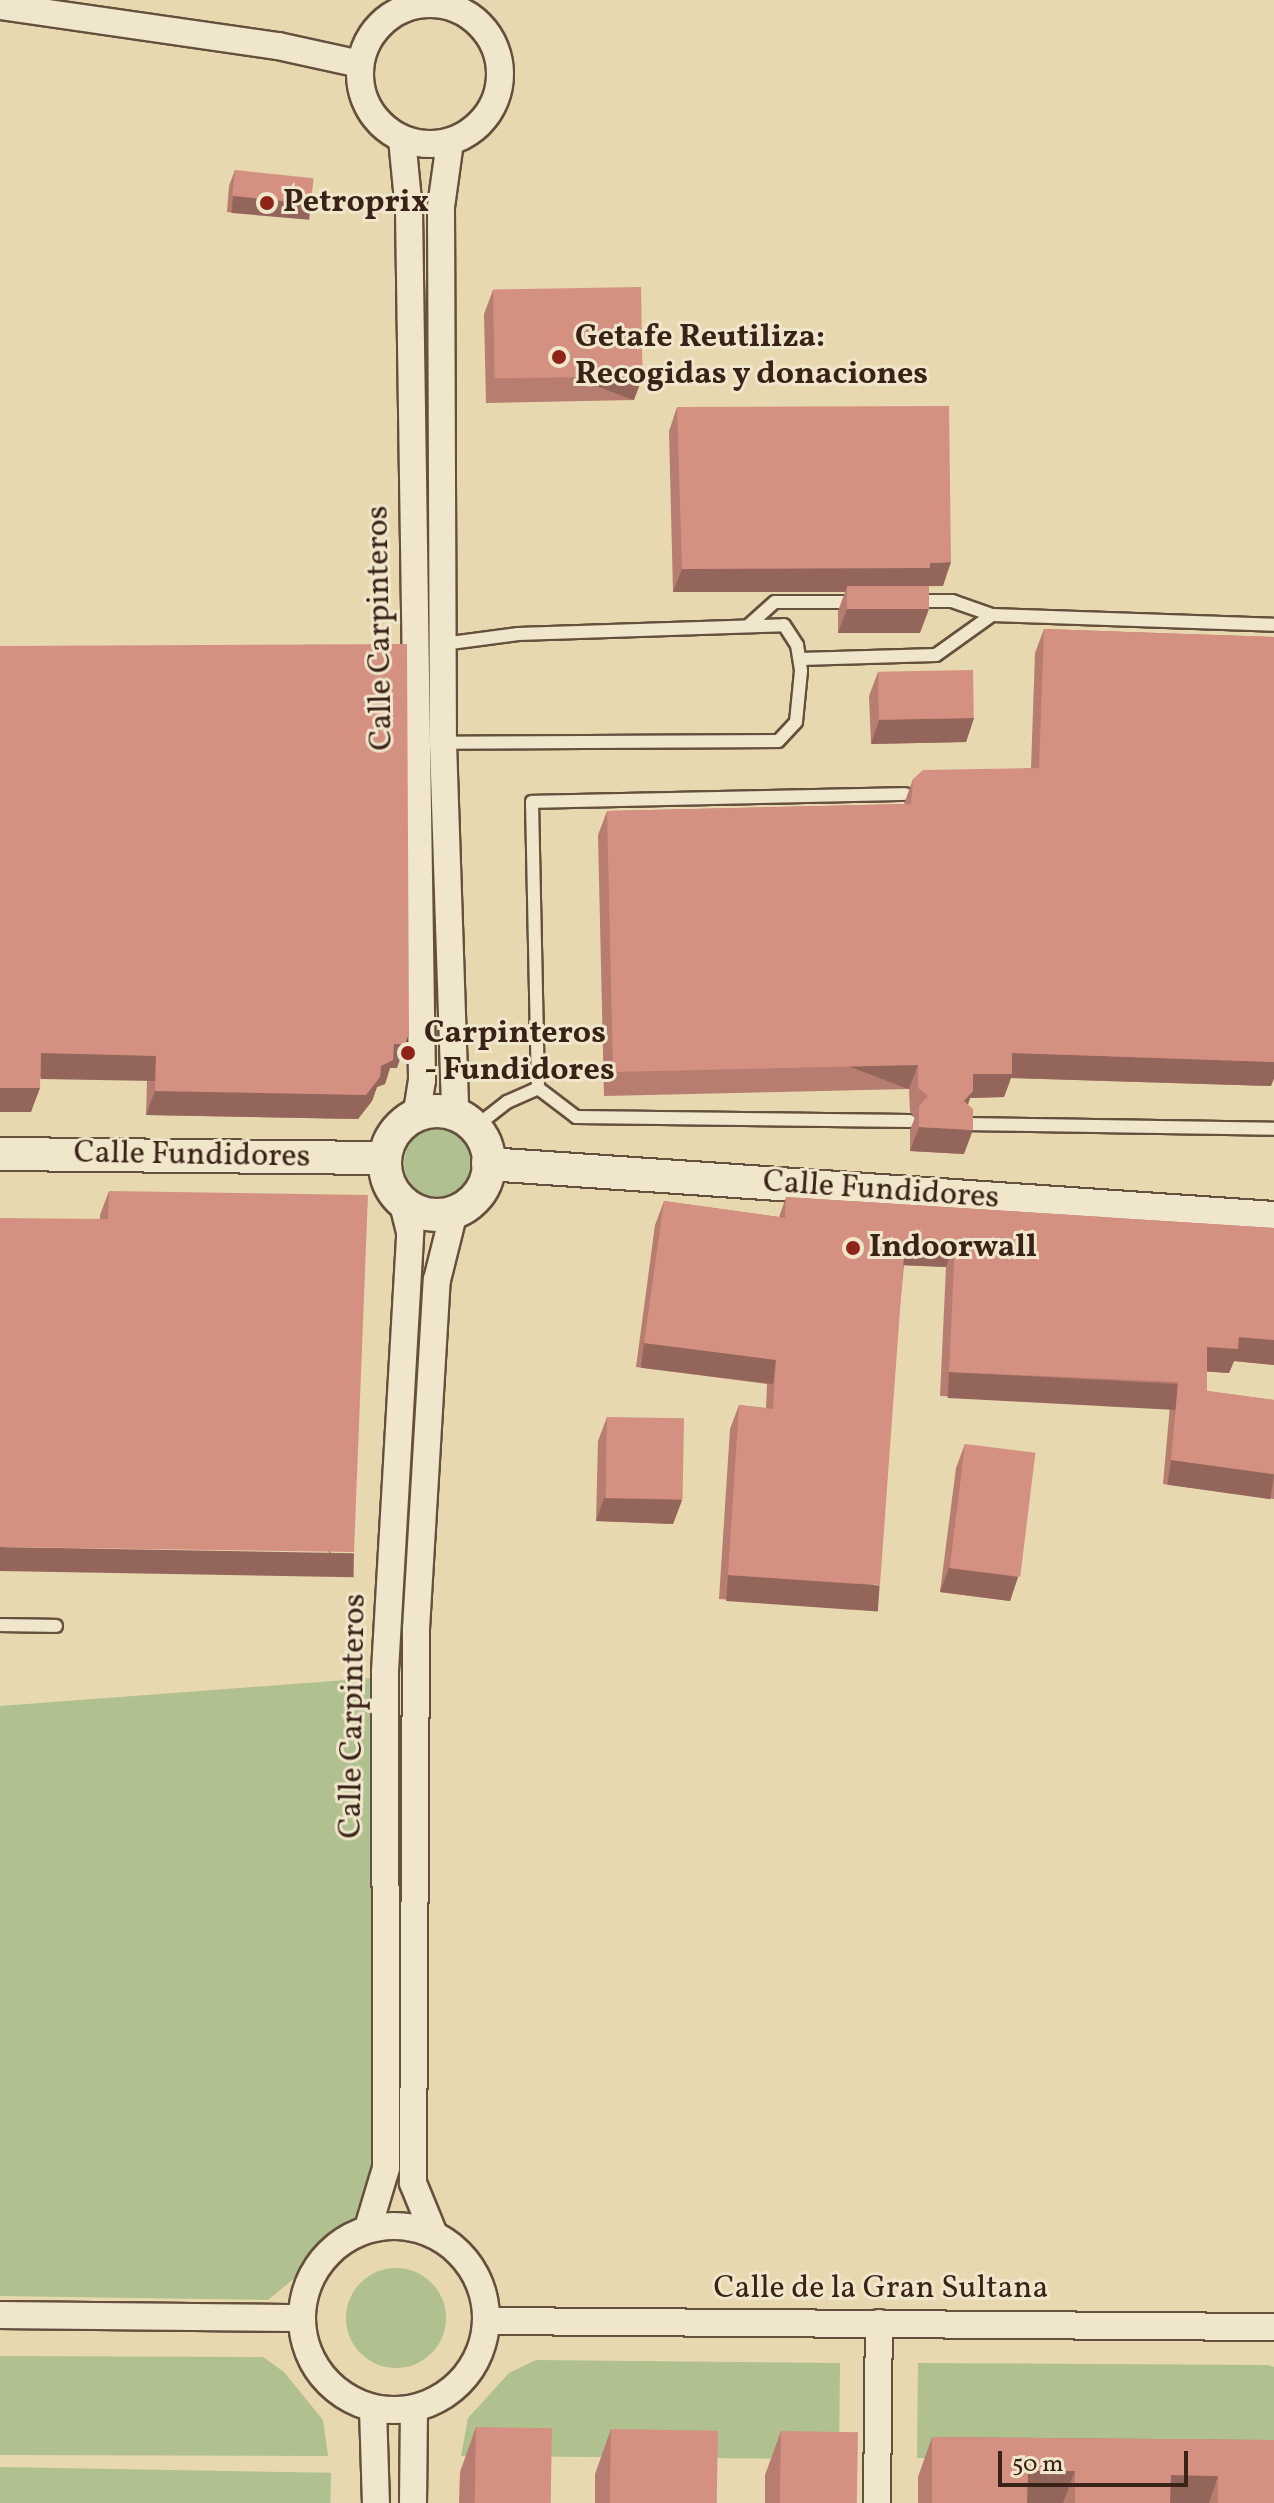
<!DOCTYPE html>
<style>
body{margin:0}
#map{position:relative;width:1274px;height:2503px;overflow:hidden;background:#e8d8af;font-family:Vollkorn,serif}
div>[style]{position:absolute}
.green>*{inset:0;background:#b0c08f;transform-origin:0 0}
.round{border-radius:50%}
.roads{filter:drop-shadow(2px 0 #65503d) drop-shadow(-2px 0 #65503d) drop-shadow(0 2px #65503d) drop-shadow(0 -2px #65503d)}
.service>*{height:12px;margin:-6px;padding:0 6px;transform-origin:6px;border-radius:6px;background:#f0e6cb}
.minor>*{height:26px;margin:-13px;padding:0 13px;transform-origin:13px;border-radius:13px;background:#f0e6cb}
.minor>.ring{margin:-13px;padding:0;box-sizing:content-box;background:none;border:26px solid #f0e6cb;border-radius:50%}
.tertiary>*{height:32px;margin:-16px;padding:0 16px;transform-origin:16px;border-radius:16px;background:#f0e6cb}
.tertiary>.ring{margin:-16px;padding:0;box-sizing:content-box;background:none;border:32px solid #f0e6cb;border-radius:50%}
.wall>*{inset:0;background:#b67d70}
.shaded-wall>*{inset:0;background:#94665b;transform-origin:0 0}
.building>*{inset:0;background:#d49182;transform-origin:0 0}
.dots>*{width:22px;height:22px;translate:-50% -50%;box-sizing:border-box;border:4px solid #f0e6cb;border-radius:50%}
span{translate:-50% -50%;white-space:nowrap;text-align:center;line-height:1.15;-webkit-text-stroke:6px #f0e6cb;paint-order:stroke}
.poi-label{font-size:32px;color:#392217;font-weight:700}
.left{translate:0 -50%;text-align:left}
.street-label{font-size:32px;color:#392217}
.scale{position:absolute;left:998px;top:2451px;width:190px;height:36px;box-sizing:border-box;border:4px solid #392217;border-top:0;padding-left:10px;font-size:24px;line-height:28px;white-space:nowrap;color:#392217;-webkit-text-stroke:6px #f0e6cb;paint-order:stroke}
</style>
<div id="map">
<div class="green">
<div class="round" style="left:404px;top:1129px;width:68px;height:68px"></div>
<div style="clip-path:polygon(372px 1678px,374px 2213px,268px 2300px,0 2296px,0 1706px)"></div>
<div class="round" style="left:346px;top:2268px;width:100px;height:100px"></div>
<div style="clip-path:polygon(0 2356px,263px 2357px,284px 2372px,323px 2420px,328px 2456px,0 2455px)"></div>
<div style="clip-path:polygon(536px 2360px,840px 2363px,839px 2459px,461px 2456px,468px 2418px,509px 2373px)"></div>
<div style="clip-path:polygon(918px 2363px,1268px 2365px,1274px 2367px,1274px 2463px,917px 2458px)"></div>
<div style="left:0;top:2467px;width:331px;height:36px;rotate:1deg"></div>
</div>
<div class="roads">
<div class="service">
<div style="left:914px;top:601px;width:38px"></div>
<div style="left:952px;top:601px;width:42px;rotate:19.3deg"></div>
<div style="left:748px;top:626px;width:36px;rotate:-42deg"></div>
<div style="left:775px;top:602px;width:80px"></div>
<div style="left:443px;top:644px;width:76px;rotate:-7.6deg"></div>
<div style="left:518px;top:634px;width:266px;rotate:-1.9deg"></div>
<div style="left:784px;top:625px;width:24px;rotate:57deg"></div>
<div style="left:797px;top:645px;width:26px;rotate:81deg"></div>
<div style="left:801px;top:671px;width:51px;rotate:95.6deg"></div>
<div style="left:796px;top:722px;width:26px;rotate:133deg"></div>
<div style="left:778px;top:741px;width:335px;rotate:179.7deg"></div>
<div style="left:800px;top:659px;width:136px;rotate:-1.7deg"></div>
<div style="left:936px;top:655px;width:69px;rotate:-35.5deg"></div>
<div style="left:992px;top:615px;width:282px;rotate:2deg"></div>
<div style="left:905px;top:794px;width:373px;rotate:178.8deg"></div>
<div style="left:532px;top:802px;width:286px;rotate:88.8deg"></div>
<div style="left:538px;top:1088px;width:48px;rotate:37.3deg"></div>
<div style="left:576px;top:1117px;width:334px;rotate:0.7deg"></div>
<div style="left:964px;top:1124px;width:310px;rotate:0.9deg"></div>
<div style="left:475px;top:1127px;width:41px;rotate:-38deg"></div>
<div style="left:507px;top:1102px;width:34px;rotate:-24deg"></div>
<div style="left:0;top:1625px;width:56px;rotate:1deg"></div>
</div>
<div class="minor">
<div class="ring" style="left:360px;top:4px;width:114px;height:114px"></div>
<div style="left:0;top:6px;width:281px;rotate:8.2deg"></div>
<div style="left:278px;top:46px;width:84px;rotate:12.4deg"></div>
<div style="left:402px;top:139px;width:72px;rotate:84.4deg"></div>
<div style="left:409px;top:211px;width:869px;rotate:89.14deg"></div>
<div style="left:422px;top:1080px;width:36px;rotate:99deg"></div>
<div style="left:450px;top:142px;width:66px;rotate:97.9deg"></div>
<div style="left:441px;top:207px;width:536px;rotate:89.79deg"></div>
<div style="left:443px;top:743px;width:371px;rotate:88.1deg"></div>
<div class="ring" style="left:302px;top:2226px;width:158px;height:158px"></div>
<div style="left:368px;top:2228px;width:63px;rotate:-73.3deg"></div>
<div style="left:386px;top:2168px;width:497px;rotate:-90.1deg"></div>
<div style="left:385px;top:1671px;width:440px;rotate:-86.7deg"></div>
<div style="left:410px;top:1232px;width:30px;rotate:-104deg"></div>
<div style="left:433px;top:2232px;width:53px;rotate:-112.2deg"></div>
<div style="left:413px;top:2183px;width:554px;rotate:-89.69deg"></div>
<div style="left:416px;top:1629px;width:350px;rotate:-86.6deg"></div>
<div style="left:437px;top:1280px;width:70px;rotate:-76deg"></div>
<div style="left:0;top:2315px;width:302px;rotate:0.6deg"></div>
<div style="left:488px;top:2321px;width:786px;rotate:0.44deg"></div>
<div style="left:373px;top:2409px;width:94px;rotate:88.2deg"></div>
<div style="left:413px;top:2503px;width:94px;rotate:-89.4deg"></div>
<div style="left:877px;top:2503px;width:180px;rotate:-89.4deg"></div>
</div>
<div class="tertiary">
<div class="ring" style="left:385px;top:1111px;width:72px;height:72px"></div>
<div style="left:0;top:1154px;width:385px;rotate:0.6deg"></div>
<div style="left:488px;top:1164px;width:788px;rotate:3.93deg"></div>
</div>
</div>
<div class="wall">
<div style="clip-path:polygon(235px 170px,311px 203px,305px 219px,227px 212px,229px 186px)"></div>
<div style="clip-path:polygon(493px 290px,643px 376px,634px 400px,486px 403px,484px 314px)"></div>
<div style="clip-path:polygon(677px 407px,943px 586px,929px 586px,920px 633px,838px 633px,838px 611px,845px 592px,673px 592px,669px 431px)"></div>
<div style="clip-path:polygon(1044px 629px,1274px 637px,1274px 1078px,1271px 1086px,1011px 1078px,1004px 1097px,970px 1098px,968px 1105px,964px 1154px,910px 1151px,910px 1130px,915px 1117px,910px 1112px,909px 1089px,604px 1096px,598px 835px,607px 811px,904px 804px,913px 779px,1031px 768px,1035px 653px)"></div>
<div style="clip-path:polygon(0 646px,397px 1068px,390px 1068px,385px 1084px,377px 1087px,372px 1101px,358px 1119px,146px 1115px,147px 1080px,40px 1077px,31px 1112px,0 1112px)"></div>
<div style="clip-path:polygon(878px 672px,974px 718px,966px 742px,871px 744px,869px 696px)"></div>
<div style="clip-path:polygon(109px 1191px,345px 1576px,100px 1219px,100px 1215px)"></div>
<div style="clip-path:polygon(786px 1197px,1274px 1228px,1274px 1365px,1234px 1361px,1229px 1373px,1207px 1371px,1207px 1391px,1274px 1400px,1274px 1499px,1163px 1484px,1170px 1405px,940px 1396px,946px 1267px,904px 1265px,871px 1609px,719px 1599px,730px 1429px,739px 1405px,766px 1408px,767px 1384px,636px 1367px,655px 1225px,664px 1201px,779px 1217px)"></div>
<div style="clip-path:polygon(607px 1417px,682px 1500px,673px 1524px,596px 1521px,598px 1441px)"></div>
<div style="clip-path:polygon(965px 1444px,1018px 1577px,1010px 1601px,940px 1592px,956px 1468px)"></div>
<div style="clip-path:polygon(476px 2427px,551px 2503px,459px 2503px,460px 2472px)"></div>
<div style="clip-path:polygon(611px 2429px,717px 2503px,595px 2503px,595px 2474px)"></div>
<div style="clip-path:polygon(781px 2431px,857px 2503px,765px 2503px,765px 2475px)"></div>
<div style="clip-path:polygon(932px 2437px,1274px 2440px,1274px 2503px,918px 2503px,918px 2477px)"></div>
</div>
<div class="shaded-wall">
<div style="left:233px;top:196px;width:78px;height:17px;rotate:5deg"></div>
<div style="left:643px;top:376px;width:26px;height:149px;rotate:111deg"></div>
<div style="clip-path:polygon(951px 562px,943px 586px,847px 587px,845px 592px,673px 592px,682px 569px)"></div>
<div style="clip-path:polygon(847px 609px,929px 609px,920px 633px,838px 633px)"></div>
<div style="clip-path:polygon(974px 718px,966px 742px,871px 744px,879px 720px)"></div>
<div style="clip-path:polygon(409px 1034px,397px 1068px,390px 1068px,385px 1084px,377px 1087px,372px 1101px,358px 1119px,146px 1115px,155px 1091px,381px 1066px,394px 1044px)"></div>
<div style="left:41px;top:1053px;width:115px;height:26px;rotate:1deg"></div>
<div style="clip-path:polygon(1012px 1053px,1274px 1062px,1274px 1078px,1271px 1086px,1011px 1078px,1004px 1097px,970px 1098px,964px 1115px,955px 1125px,973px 1074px)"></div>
<div style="left:918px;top:1065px;width:26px;height:305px;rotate:111deg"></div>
<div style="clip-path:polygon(0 1088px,40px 1088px,31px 1112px,0 1112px)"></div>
<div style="clip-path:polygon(919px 1127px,973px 1130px,964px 1154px,910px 1151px)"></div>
<div style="clip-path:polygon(905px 1241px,955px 1243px,946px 1267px,897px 1265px)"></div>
<div style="clip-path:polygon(1239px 1337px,1274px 1340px,1274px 1365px,1234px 1361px,1229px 1373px,1198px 1371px,1207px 1347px)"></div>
<div style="left:644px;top:1343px;width:133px;height:25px;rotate:7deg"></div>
<div style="left:949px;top:1372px;width:229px;height:26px;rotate:3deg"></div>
<div style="left:1171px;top:1460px;width:104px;height:25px;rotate:8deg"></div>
<div style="clip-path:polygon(604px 1498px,682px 1500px,673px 1524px,596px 1521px)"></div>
<div style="left:0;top:1547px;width:354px;height:24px;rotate:1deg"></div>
<div style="clip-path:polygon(949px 1568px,1018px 1577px,1010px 1601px,940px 1592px)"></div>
<div style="left:728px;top:1575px;width:152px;height:26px;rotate:4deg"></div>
<div style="clip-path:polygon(1028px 2471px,1075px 2471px,1063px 2503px,1016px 2503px)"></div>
<div style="clip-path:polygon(1171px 2475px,1218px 2476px,1209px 2503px,1161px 2503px)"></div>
</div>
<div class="building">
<div style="left:235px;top:170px;width:79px;height:26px;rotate:6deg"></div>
<div style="left:641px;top:287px;width:89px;height:148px;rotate:89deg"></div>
<div style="clip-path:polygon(949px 406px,951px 562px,930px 563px,930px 568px,682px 569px,677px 407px)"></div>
<div style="left:929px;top:586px;width:23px;height:82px;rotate:90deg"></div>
<div style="clip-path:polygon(1044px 629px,1274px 637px,1274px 1062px,1012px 1053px,1012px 1074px,973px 1074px,973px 1091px,964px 1101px,973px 1109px,973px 1130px,919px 1127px,919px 1106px,928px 1096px,918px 1088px,918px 1065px,613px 1072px,607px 811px,911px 804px,913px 779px,923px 770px,1039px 768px)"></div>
<div style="clip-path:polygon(407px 644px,409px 1034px,405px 1044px,394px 1044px,393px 1060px,381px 1066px,380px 1077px,366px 1095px,155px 1091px,156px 1056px,41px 1053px,40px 1088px,0 1088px,0 646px)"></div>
<div style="left:973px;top:670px;width:48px;height:95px;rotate:89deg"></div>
<div style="clip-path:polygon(109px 1191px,368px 1195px,354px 1552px,0 1547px,0 1218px,108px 1219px)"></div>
<div style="clip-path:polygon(786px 1197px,1274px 1228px,1274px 1340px,1239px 1337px,1238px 1349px,1207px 1347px,1207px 1391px,1274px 1400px,1274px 1474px,1171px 1460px,1178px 1382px,949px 1372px,955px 1243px,905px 1241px,880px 1585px,728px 1575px,739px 1405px,773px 1409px,776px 1360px,644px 1343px,664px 1201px,785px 1218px)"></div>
<div style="left:607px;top:1417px;width:77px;height:81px;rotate:1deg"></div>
<div style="left:965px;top:1444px;width:71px;height:125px;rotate:7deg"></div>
<div style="left:476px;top:2427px;width:76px;height:76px;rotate:1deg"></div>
<div style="left:611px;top:2429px;width:107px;height:74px;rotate:1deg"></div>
<div style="left:781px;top:2431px;width:77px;height:72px;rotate:1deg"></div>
<div style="clip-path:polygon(932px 2437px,1274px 2440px,1274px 2503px,1218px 2503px,1218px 2476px,1171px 2475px,1170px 2503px,1075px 2503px,1075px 2471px,1028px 2471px,1027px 2503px,932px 2503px)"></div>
</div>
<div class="dots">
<div style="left:267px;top:203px;background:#8f2418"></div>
<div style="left:559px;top:357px;background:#8f2418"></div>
<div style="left:408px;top:1053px;background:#8f2418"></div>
<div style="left:853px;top:1248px;background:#8f2418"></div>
</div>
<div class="poi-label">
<span class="left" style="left:283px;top:203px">Petroprix</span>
<span class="left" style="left:575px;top:357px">Getafe Reutiliza:<br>Recogidas y donaciones</span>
<span class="left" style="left:424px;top:1053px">Carpinteros<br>- Fundidores</span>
<span class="left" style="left:869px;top:1248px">Indoorwall</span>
</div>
<div class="street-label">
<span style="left:381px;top:628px;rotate:-91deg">Calle Carpinteros</span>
<span style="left:192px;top:1156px;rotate:1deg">Calle Fundidores</span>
<span style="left:881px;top:1191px;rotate:4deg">Calle Fundidores</span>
<span style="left:354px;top:1716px;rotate:-89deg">Calle Carpinteros</span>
<span style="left:881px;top:2289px">Calle de la Gran Sultana</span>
</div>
<div class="scale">50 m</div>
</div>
